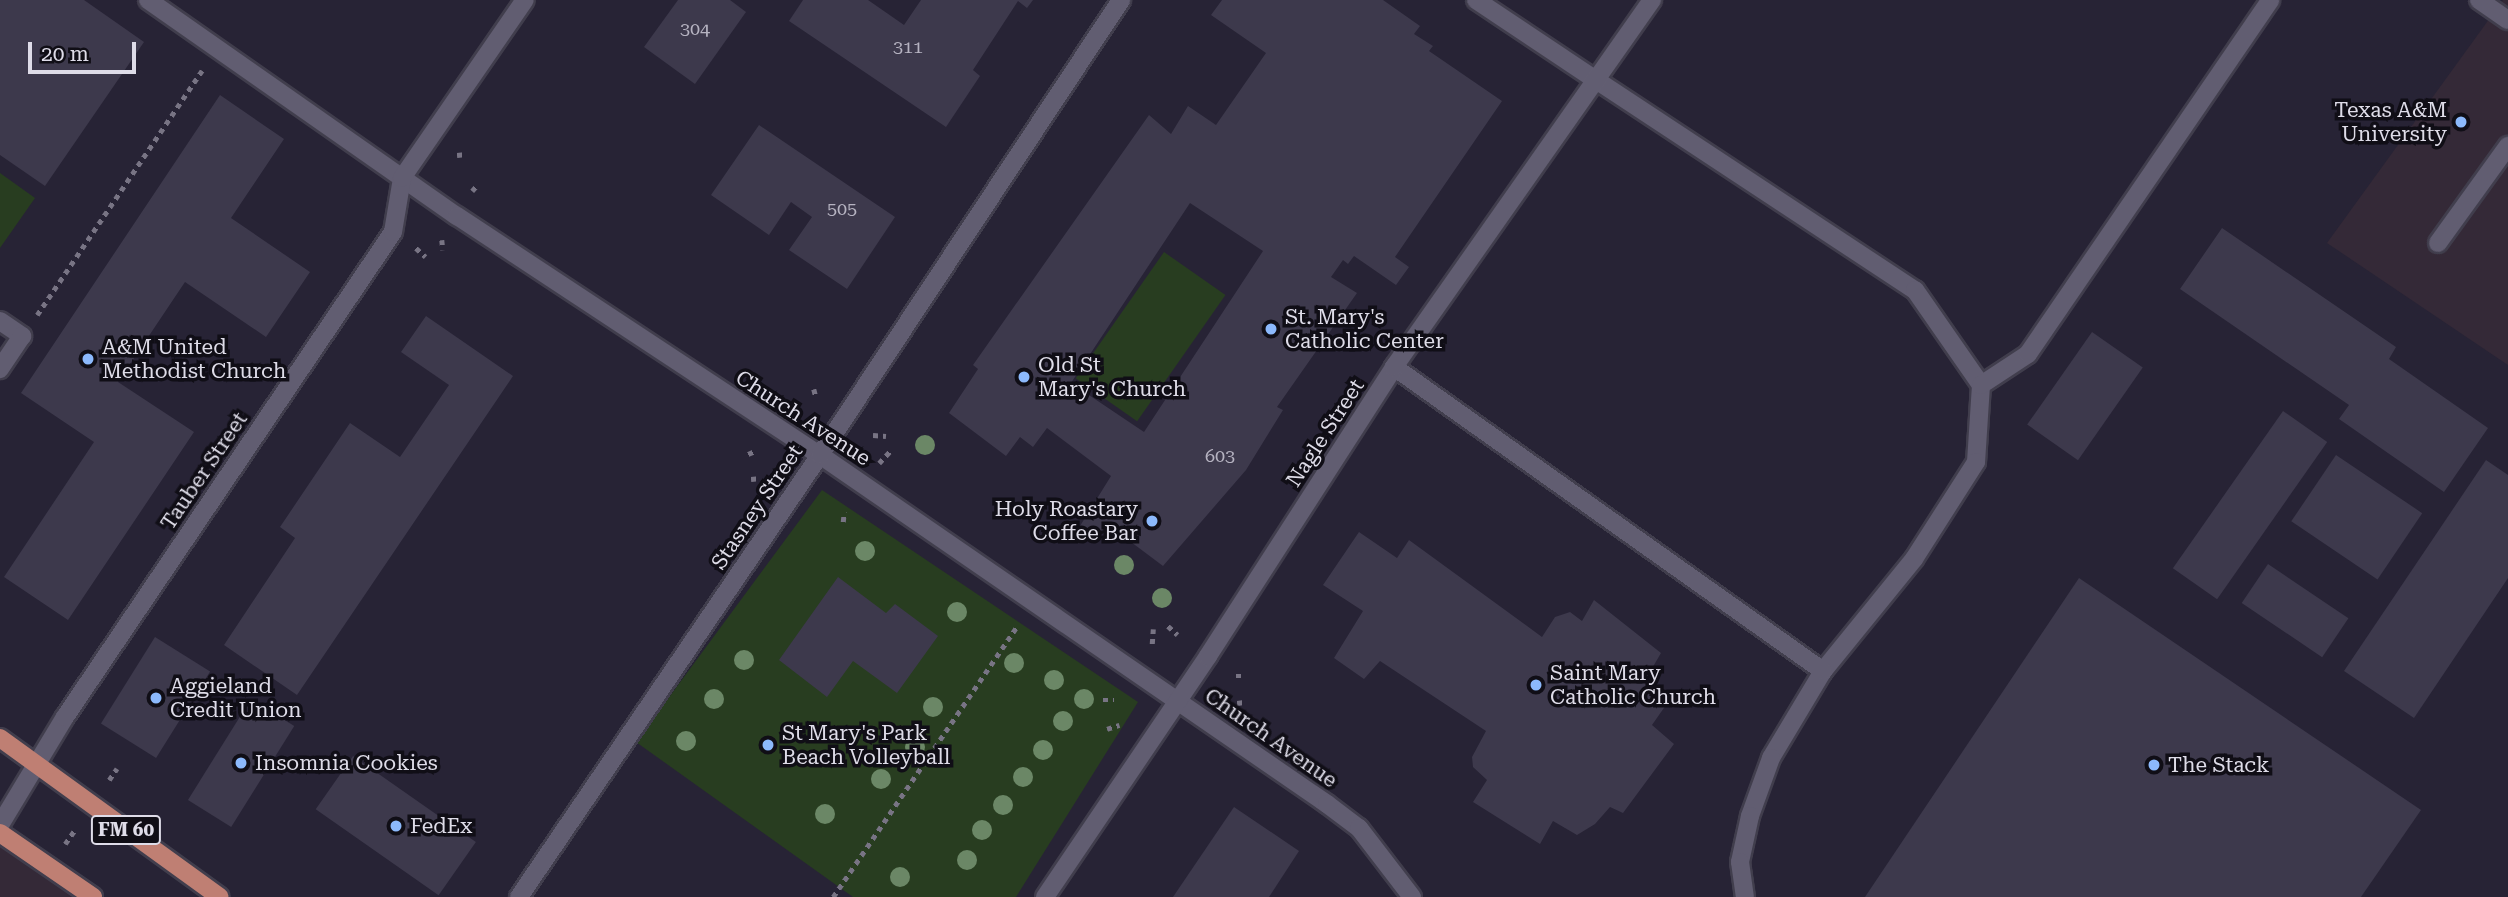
<!DOCTYPE html>
<style>
body{margin:0}
#map{position:relative;width:2508px;height:897px;overflow:hidden;background:#272335;font-family:"Roboto Serif",serif}
div>[style]{position:absolute}
.education>*{inset:0;background:#342937}
.green>*{inset:0;background:#283d20;transform-origin:0 0}
.building>*{inset:0;background:#3d394c;transform-origin:0 0}
.path>*{height:4.5px;margin-top:-2.25px;transform-origin:0;background:repeating-linear-gradient(90deg,#787484 0 5px,transparent 0 10px)}
.roads{filter:drop-shadow(2px 0 #413e4d) drop-shadow(-2px 0 #413e4d) drop-shadow(0 2px #413e4d) drop-shadow(0 -2px #413e4d)}
.service>*{height:18px;margin:-9px;padding:0 9px;transform-origin:9px;border-radius:9px;background:#615d71}
.minor>*{height:18px;margin:-9px;padding:0 9px;transform-origin:9px;border-radius:9px;background:#615d71}
.primary>*{height:18px;margin:-9px;padding:0 9px;transform-origin:9px;border-radius:9px;background:#bf7f73}
.trees>*{width:20px;height:20px;margin:-10px;border-radius:50%;background:#6b8766}
.dots>*{width:19px;height:19px;translate:-50% -50%;box-sizing:border-box;border:4px solid #100e16;border-radius:50%}
span{translate:-50% -50%;white-space:nowrap;text-align:center;line-height:1.15;-webkit-text-stroke:7px #100e16;paint-order:stroke}
.number-label{font-size:18px;color:#b6b3c1}
.number-label span{-webkit-text-stroke-width:0}
.shield-label span{padding:2px 5px;background:#100e16;border:2px solid;border-radius:5px;-webkit-text-stroke-width:0}
.shield-label{font-size:19px;color:#dedce8;font-weight:700}
.poi-label{font-size:21px;color:#dedce8}
.right{translate:-100% -50%;text-align:right}
.left{translate:0 -50%;text-align:left}
.street-label{font-size:21px;color:#dedce8}
.scale{position:absolute;left:28px;top:42px;width:108px;height:32px;box-sizing:border-box;border:4px solid #dedce8;border-top:0;padding-left:9px;font-size:21px;line-height:24px;white-space:nowrap;color:#dedce8;-webkit-text-stroke:5px #100e16;paint-order:stroke}
</style>
<div id="map">
<div class="education">
<div style="clip-path:polygon(2503px 0,2508px 0,2508px 365px,2327px 243px)"></div>
<div style="clip-path:polygon(0 847px,76px 897px,0 897px)"></div>
</div>
<div class="green">
<div style="clip-path:polygon(0 173px,35px 198px,0 248px)"></div>
<div style="left:1164px;top:252px;width:75px;height:154px;rotate:35deg"></div>
<div style="clip-path:polygon(822px 490px,1138px 702px,1016px 897px,853px 897px,636px 742px)"></div>
</div>
<div class="building">
<div style="clip-path:polygon(0 0,84px 0,144px 42px,45px 186px,0 155px)"></div>
<div style="clip-path:polygon(678px 0,730px 0,746px 12px,695px 84px,644px 47px)"></div>
<div style="clip-path:polygon(803px 0,868px 0,904px 25px,921px 0,1033px 0,1027px 8px,1018px 1px,973px 70px,980px 76px,946px 127px,789px 21px)"></div>
<div style="clip-path:polygon(evenodd,1222px 0,1383px 0,1420px 26px,1414px 34px,1433px 46px,1429px 51px,1502px 101px,1395px 257px,1409px 267px,1396px 285px,1354px 256px,1348px 264px,1343px 260px,1331px 277px,1357px 293px,1277px 407px,1283px 410px,1246px 470px,1163px 566px,1107px 524px,1097px 538px,1080px 526px,1111px 476px,1047px 428px,1033px 447px,1020px 437px,1006px 456px,949px 413px,978px 369px,973px 365px,1149px 115px,1171px 134px,1188px 106px,1216px 125px,1266px 53px,1211px 15px,1222px 0,1190px 203px,1263px 251px,1144px 432px,1071px 383px,1190px 203px)"></div>
<div style="clip-path:polygon(220px 95px,284px 139px,231px 218px,310px 272px,266px 337px,185px 282px,118px 382px,194px 432px,68px 620px,4px 577px,94px 442px,21px 393px)"></div>
<div style="clip-path:polygon(759px 125px,895px 217px,847px 289px,789px 250px,812px 217px,791px 202px,769px 235px,711px 195px)"></div>
<div style="clip-path:polygon(2222px 228px,2396px 347px,2389px 359px,2488px 428px,2444px 492px,2339px 419px,2349px 405px,2180px 289px)"></div>
<div style="clip-path:polygon(426px 316px,513px 376px,297px 695px,224px 645px,295px 538px,280px 527px,350px 423px,400px 457px,449px 385px,401px 352px)"></div>
<div style="left:2092px;top:332px;width:62px;height:113px;rotate:35deg"></div>
<div style="left:2283px;top:411px;width:54px;height:192px;rotate:35deg"></div>
<div style="left:2336px;top:455px;width:104px;height:80px;rotate:34deg"></div>
<div style="clip-path:polygon(2486px 460px,2508px 475px,2508px 578px,2414px 718px,2344px 671px)"></div>
<div style="clip-path:polygon(1359px 532px,1397px 558px,1409px 540px,1542px 637px,1555px 617px,1570px 612px,1582px 621px,1594px 600px,1661px 653px,1647px 677px,1664px 691px,1666px 705px,1652px 725px,1674px 744px,1623px 813px,1610px 807px,1595px 824px,1577px 835px,1553px 821px,1540px 844px,1473px 802px,1487px 780px,1473px 767px,1472px 757px,1486px 731px,1380px 661px,1364px 679px,1334px 658px,1363px 611px,1323px 585px)"></div>
<div style="left:2268px;top:564px;width:97px;height:47px;rotate:34deg"></div>
<div style="clip-path:polygon(838px 577px,886px 613px,895px 604px,938px 636px,897px 693px,853px 661px,827px 697px,779px 660px)"></div>
<div style="clip-path:polygon(2079px 578px,2421px 810px,2361px 897px,1865px 897px)"></div>
<div style="left:155px;top:637px;width:65px;height:102px;rotate:32deg"></div>
<div style="left:251px;top:699px;width:51px;height:119px;rotate:32deg"></div>
<div style="left:353px;top:756px;width:150px;height:65px;rotate:35deg"></div>
<div style="clip-path:polygon(1234px 807px,1299px 851px,1269px 897px,1173px 897px)"></div>
</div>
<div class="path">
<div style="left:457px;top:155px;width:9px;rotate:-6deg"></div>
<div style="left:472px;top:191px;width:9px;rotate:-49deg"></div>
<div style="left:442px;top:240px;width:10px;rotate:84deg"></div>
<div style="left:416px;top:248px;width:13px;rotate:42deg"></div>
<div style="left:37px;top:315px;width:295px;rotate:-56deg"></div>
<div style="left:814px;top:389px;width:8px;rotate:76deg"></div>
<div style="left:873px;top:435px;width:13px;rotate:4deg"></div>
<div style="left:748px;top:454px;width:8px;rotate:-23deg"></div>
<div style="left:879px;top:463px;width:16px;rotate:-47deg"></div>
<div style="left:751px;top:479px;width:10px;rotate:-6deg"></div>
<div style="left:843px;top:522px;width:10px;rotate:-84deg"></div>
<div style="left:1168px;top:626px;width:13px;rotate:42deg"></div>
<div style="left:1152px;top:644px;width:15px;rotate:-86deg"></div>
<div style="left:1236px;top:676px;width:7px"></div>
<div style="left:1103px;top:700px;width:11px"></div>
<div style="left:1237px;top:703px;width:7px;rotate:-8deg"></div>
<div style="left:1107px;top:729px;width:13px;rotate:-18deg"></div>
<div style="left:109px;top:780px;width:14px;rotate:-56deg"></div>
<div style="left:65px;top:844px;width:16px;rotate:-55deg"></div>
<div style="left:833px;top:897px;width:329px;rotate:-55.8deg"></div>
</div>
<div class="roads">
<div class="service">
<div style="left:1596px;top:80px;width:382px;rotate:33.4deg"></div>
<div style="left:1915px;top:290px;width:116px;rotate:55.2deg"></div>
<div style="left:1981px;top:385px;width:77px;rotate:93.7deg"></div>
<div style="left:1976px;top:462px;width:115px;rotate:122.6deg"></div>
<div style="left:1914px;top:559px;width:144px;rotate:129.1deg"></div>
<div style="left:1823px;top:671px;width:101px;rotate:120.9deg"></div>
<div style="left:1771px;top:758px;width:62px;rotate:109.9deg"></div>
<div style="left:1750px;top:816px;width:47px;rotate:102.3deg"></div>
<div style="left:1740px;top:862px;width:35px;rotate:82deg"></div>
<div style="left:2438px;top:243px;width:120px;rotate:-54.2deg"></div>
<div style="left:0;top:321px;width:27px;rotate:34deg"></div>
<div style="left:22px;top:336px;width:40px;rotate:124deg"></div>
<div style="left:1394px;top:367px;width:526px;rotate:35.32deg"></div>
<div style="left:1981px;top:385px;width:56px;rotate:-33.4deg"></div>
<div style="left:2028px;top:354px;width:429px;rotate:-55.6deg"></div>
</div>
<div class="minor">
<div style="left:148px;top:0;width:377px;rotate:35deg"></div>
<div style="left:457px;top:216px;width:435px;rotate:33.4deg"></div>
<div style="left:820px;top:455px;width:616px;rotate:34.54deg"></div>
<div style="left:1327px;top:804px;width:40px;rotate:37deg"></div>
<div style="left:1359px;top:828px;width:87px;rotate:52.5deg"></div>
<div style="left:1476px;top:0;width:144px;rotate:33.7deg"></div>
<div style="left:2479px;top:0;width:35px;rotate:35deg"></div>
<div style="left:0;top:825px;width:126px;rotate:-59deg"></div>
<div style="left:65px;top:717px;width:585px;rotate:-55.93deg"></div>
<div style="left:393px;top:232px;width:55px;rotate:-80.5deg"></div>
<div style="left:402px;top:178px;width:216px;rotate:-55.4deg"></div>
<div style="left:519px;top:897px;width:535px;rotate:-55.75deg"></div>
<div style="left:820px;top:455px;width:546px;rotate:-56.51deg"></div>
<div style="left:1045px;top:897px;width:291px;rotate:-55.9deg"></div>
<div style="left:1208px;top:656px;width:344px;rotate:-57.2deg"></div>
<div style="left:1394px;top:367px;width:449px;rotate:-54.9deg"></div>
</div>
<div class="primary">
<div style="left:0;top:738px;width:271px;rotate:35.9deg"></div>
<div style="left:0;top:833px;width:113px;rotate:34.5deg"></div>
</div>
</div>
<div class="trees">
<div style="left:925px;top:445px"></div>
<div style="left:865px;top:551px"></div>
<div style="left:1124px;top:565px"></div>
<div style="left:1162px;top:598px"></div>
<div style="left:957px;top:612px"></div>
<div style="left:744px;top:660px"></div>
<div style="left:1014px;top:663px"></div>
<div style="left:1054px;top:680px"></div>
<div style="left:714px;top:699px"></div>
<div style="left:1084px;top:699px"></div>
<div style="left:933px;top:707px"></div>
<div style="left:1063px;top:721px"></div>
<div style="left:686px;top:741px"></div>
<div style="left:915px;top:747px"></div>
<div style="left:1043px;top:750px"></div>
<div style="left:1023px;top:777px"></div>
<div style="left:881px;top:779px"></div>
<div style="left:1003px;top:805px"></div>
<div style="left:825px;top:814px"></div>
<div style="left:982px;top:830px"></div>
<div style="left:967px;top:860px"></div>
<div style="left:900px;top:877px"></div>
</div>
<div class="dots">
<div style="left:2461px;top:122px;background:#8cb9fc"></div>
<div style="left:1271px;top:329px;background:#8cb9fc"></div>
<div style="left:88px;top:359px;background:#8cb9fc"></div>
<div style="left:1024px;top:377px;background:#8cb9fc"></div>
<div style="left:1152px;top:521px;background:#8cb9fc"></div>
<div style="left:1536px;top:685px;background:#8cb9fc"></div>
<div style="left:156px;top:698px;background:#8cb9fc"></div>
<div style="left:768px;top:745px;background:#8cb9fc"></div>
<div style="left:241px;top:763px;background:#8cb9fc"></div>
<div style="left:2154px;top:765px;background:#8cb9fc"></div>
<div style="left:396px;top:826px;background:#8cb9fc"></div>
</div>
<div class="number-label">
<span style="left:695px;top:29px">304</span>
<span style="left:908px;top:47px">311</span>
<span style="left:842px;top:209px">505</span>
<span style="left:1220px;top:456px">603</span>
</div>
<div class="shield-label">
<span style="left:126px;top:830px">FM 60</span>
</div>
<div class="poi-label">
<span class="right" style="left:2447px;top:122px">Texas A&amp;M<br>University</span>
<span class="left" style="left:1285px;top:329px">St. Mary's<br>Catholic Center</span>
<span class="left" style="left:102px;top:359px">A&amp;M United<br>Methodist Church</span>
<span class="left" style="left:1038px;top:377px">Old St<br>Mary's Church</span>
<span class="right" style="left:1138px;top:521px">Holy Roastary<br>Coffee Bar</span>
<span class="left" style="left:1550px;top:685px">Saint Mary<br>Catholic Church</span>
<span class="left" style="left:170px;top:698px">Aggieland<br>Credit Union</span>
<span class="left" style="left:782px;top:745px">St Mary's Park<br>Beach Volleyball</span>
<span class="left" style="left:255px;top:763px">Insomnia Cookies</span>
<span class="left" style="left:2168px;top:765px">The Stack</span>
<span class="left" style="left:410px;top:826px">FedEx</span>
</div>
<div class="street-label">
<span style="left:803px;top:418px;rotate:33deg">Church Avenue</span>
<span style="left:1325px;top:433px;rotate:-57deg">Nagle Street</span>
<span style="left:204px;top:471px;rotate:-56deg">Tauber Street</span>
<span style="left:757px;top:507px;rotate:-56deg">Stasney Street</span>
<span style="left:1271px;top:738px;rotate:35deg">Church Avenue</span>
</div>
<div class="scale">20 m</div>
</div>
